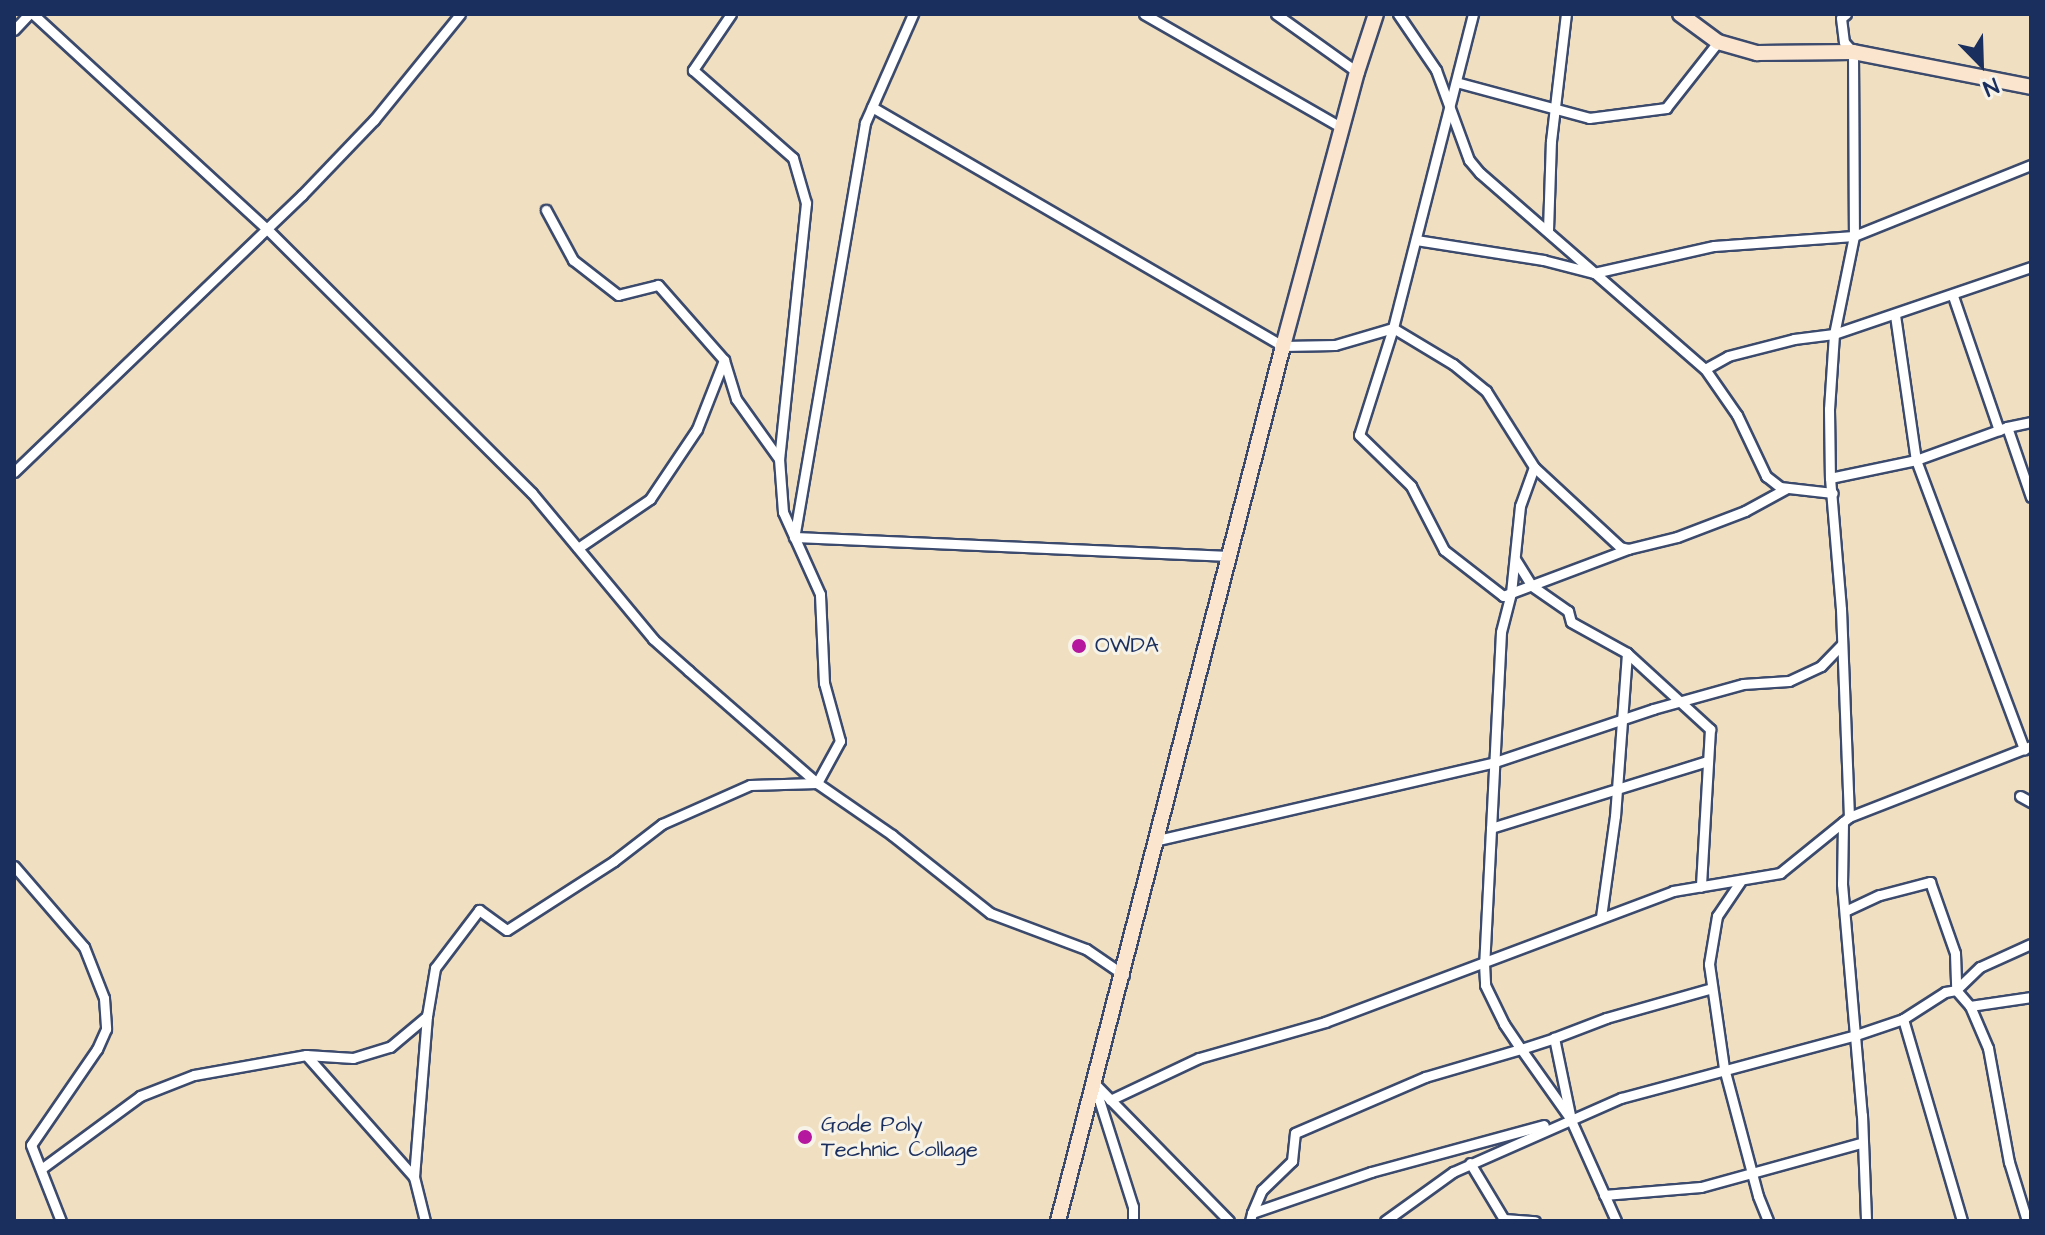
<!DOCTYPE html>
<style>
body{margin:0}
#map{position:relative;width:2045px;height:1235px;overflow:hidden;background:#f0e0c1;font-family:"Architects Daughter",sans-serif}
div>[style]{position:absolute}
.roads{filter:drop-shadow(2px 0 #3b4a6d) drop-shadow(-2px 0 #3b4a6d) drop-shadow(0 2px #3b4a6d) drop-shadow(0 -2px #3b4a6d)}
.street>*{height:9px;margin:-4.5px;padding:0 4.5px;transform-origin:4.5px;border-radius:4.5px;background:#fff}
.secondary>*{height:14px;margin:-7px;padding:0 7px;transform-origin:7px;border-radius:7px;background:#fce5cf}
.dots>*{width:22px;height:22px;translate:-50% -50%;box-sizing:border-box;border:4px solid #f7f3e8;border-radius:50%}
span{translate:-50% -50%;white-space:nowrap;text-align:center;line-height:1.15;-webkit-text-stroke:6px #f7f3e8;paint-order:stroke}
.poi-label{font-size:22px;color:#1b2f5e}
.left{translate:0 -50%;text-align:left}
.frame{position:absolute;inset:0;border:16px solid #1b2f5e;pointer-events:none}
.north{position:absolute;left:1941px;top:24px;width:80px;height:80px;-webkit-text-stroke:6px #f7f3e8;paint-order:stroke;rotate:157deg;font-size:22px;font-weight:700;line-height:32px;text-align:center;color:#1b2f5e}
.north::after{content:'';display:block;margin:auto;width:28px;height:36px;background:#1b2f5e;clip-path:polygon(50% 0,100% 100%,50% 72%,0 100%)}
</style>
<div id="map">
<div class="roads">
<div class="street">
<div style="left:33px;top:14px;width:318px;rotate:42.6deg"></div>
<div style="left:267px;top:229px;width:374px;rotate:44.9deg"></div>
<div style="left:532px;top:493px;width:190px;rotate:50.3deg"></div>
<div style="left:653px;top:639px;width:48px;rotate:41.6deg"></div>
<div style="left:689px;top:671px;width:170px;rotate:41.2deg"></div>
<div style="left:817px;top:783px;width:91px;rotate:34.7deg"></div>
<div style="left:892px;top:835px;width:125px;rotate:38.5deg"></div>
<div style="left:990px;top:913px;width:103px;rotate:20.6deg"></div>
<div style="left:1086px;top:949px;width:46px;rotate:34.4deg"></div>
<div style="left:731px;top:14px;width:68px;rotate:124.2deg"></div>
<div style="left:693px;top:70px;width:133px;rotate:41.3deg"></div>
<div style="left:793px;top:158px;width:47px;rotate:73.9deg"></div>
<div style="left:806px;top:203px;width:257px;rotate:96deg"></div>
<div style="left:913px;top:14px;width:119px;rotate:113.8deg"></div>
<div style="left:865px;top:123px;width:420px;rotate:99.7deg"></div>
<div style="left:794px;top:537px;width:437px;rotate:2.5deg"></div>
<div style="left:1144px;top:14px;width:228px;rotate:29.9deg"></div>
<div style="left:1276px;top:14px;width:100px;rotate:35.6deg"></div>
<div style="left:1398px;top:14px;width:68px;rotate:55.8deg"></div>
<div style="left:1436px;top:70px;width:96px;rotate:69.9deg"></div>
<div style="left:1469px;top:160px;width:17px;rotate:50deg"></div>
<div style="left:1480px;top:173px;width:298px;rotate:41.1deg"></div>
<div style="left:1705px;top:369px;width:56px;rotate:55.2deg"></div>
<div style="left:1737px;top:415px;width:68px;rotate:64.6deg"></div>
<div style="left:1766px;top:476px;width:18px;rotate:38deg"></div>
<div style="left:1780px;top:487px;width:53px;rotate:6.5deg"></div>
<div style="left:1473px;top:14px;width:324px;rotate:104.3deg"></div>
<div style="left:1393px;top:328px;width:112px;rotate:107.6deg"></div>
<div style="left:1359px;top:435px;width:73px;rotate:44.4deg"></div>
<div style="left:1411px;top:486px;width:72px;rotate:62.7deg"></div>
<div style="left:1444px;top:550px;width:75px;rotate:37.9deg"></div>
<div style="left:1503px;top:596px;width:134px;rotate:-20.6deg"></div>
<div style="left:1846px;top:14px;width:6px;rotate:141deg"></div>
<div style="left:1841px;top:18px;width:24px;rotate:83deg"></div>
<div style="left:1844px;top:42px;width:13px;rotate:48deg"></div>
<div style="left:1853px;top:52px;width:184px;rotate:89.7deg"></div>
<div style="left:1854px;top:236px;width:100px;rotate:101.5deg"></div>
<div style="left:1834px;top:334px;width:75px;rotate:93.8deg"></div>
<div style="left:1829px;top:409px;width:69px;rotate:89.2deg"></div>
<div style="left:1830px;top:478px;width:131px;rotate:85.2deg"></div>
<div style="left:1841px;top:609px;width:208px;rotate:87.8deg"></div>
<div style="left:1849px;top:817px;width:8px;rotate:140deg"></div>
<div style="left:1843px;top:822px;width:62px;rotate:90.9deg"></div>
<div style="left:1842px;top:884px;width:232px;rotate:85.1deg"></div>
<div style="left:1862px;top:1115px;width:106px;rotate:87.8deg"></div>
<div style="left:14px;top:30px;width:22px;rotate:-47deg"></div>
<div style="left:1456px;top:82px;width:138px;rotate:15.1deg"></div>
<div style="left:1589px;top:118px;width:78px;rotate:-7.4deg"></div>
<div style="left:1666px;top:108px;width:84px;rotate:-51.8deg"></div>
<div style="left:872px;top:107px;width:475px;rotate:30.2deg"></div>
<div style="left:1283px;top:346px;width:52px;rotate:-1.1deg"></div>
<div style="left:1335px;top:345px;width:60px;rotate:-16.3deg"></div>
<div style="left:1393px;top:328px;width:70px;rotate:31deg"></div>
<div style="left:1453px;top:364px;width:43px;rotate:39.3deg"></div>
<div style="left:1486px;top:391px;width:90px;rotate:57.7deg"></div>
<div style="left:1534px;top:467px;width:117px;rotate:42.9deg"></div>
<div style="left:1620px;top:547px;width:8px;rotate:14deg"></div>
<div style="left:1628px;top:549px;width:50px;rotate:-13.8deg"></div>
<div style="left:1677px;top:537px;width:73px;rotate:-20.9deg"></div>
<div style="left:1745px;top:511px;width:48px;rotate:-28.7deg"></div>
<div style="left:1548px;top:230px;width:89px;rotate:-88.1deg"></div>
<div style="left:1551px;top:141px;width:128px;rotate:-83.3deg"></div>
<div style="left:1416px;top:240px;width:129px;rotate:8.9deg"></div>
<div style="left:1543px;top:260px;width:53px;rotate:14.3deg"></div>
<div style="left:1594px;top:273px;width:123px;rotate:-12.7deg"></div>
<div style="left:1714px;top:246px;width:140px;rotate:-4.1deg"></div>
<div style="left:1854px;top:236px;width:191px;rotate:-21.9deg"></div>
<div style="left:1953px;top:296px;width:142px;rotate:71.1deg"></div>
<div style="left:1895px;top:315px;width:147px;rotate:81.8deg"></div>
<div style="left:1916px;top:460px;width:309px;rotate:69.5deg"></div>
<div style="left:1705px;top:369px;width:26px;rotate:-29deg"></div>
<div style="left:1728px;top:356px;width:68px;rotate:-14.4deg"></div>
<div style="left:1794px;top:339px;width:40px;rotate:-7.1deg"></div>
<div style="left:1834px;top:334px;width:208px;rotate:-18.8deg"></div>
<div style="left:2007px;top:427px;width:74px;rotate:71.1deg"></div>
<div style="left:1534px;top:467px;width:41px;rotate:109.7deg"></div>
<div style="left:1520px;top:506px;width:87px;rotate:95.9deg"></div>
<div style="left:1511px;top:593px;width:40px;rotate:104.4deg"></div>
<div style="left:1501px;top:632px;width:331px;rotate:92.9deg"></div>
<div style="left:1484px;top:963px;width:22px;rotate:87deg"></div>
<div style="left:1485px;top:985px;width:43px;rotate:64deg"></div>
<div style="left:1504px;top:1024px;width:30px;rotate:56deg"></div>
<div style="left:1521px;top:1049px;width:35px;rotate:-18deg"></div>
<div style="left:14px;top:472px;width:400px;rotate:-43.9deg"></div>
<div style="left:302px;top:195px;width:104px;rotate:-46.2deg"></div>
<div style="left:374px;top:120px;width:136px;rotate:-50.9deg"></div>
<div style="left:1830px;top:478px;width:88px;rotate:-11.8deg"></div>
<div style="left:1916px;top:460px;width:97px;rotate:-19.9deg"></div>
<div style="left:2007px;top:427px;width:25px;rotate:-12deg"></div>
<div style="left:578px;top:548px;width:87px;rotate:-34.2deg"></div>
<div style="left:650px;top:499px;width:84px;rotate:-56.1deg"></div>
<div style="left:697px;top:429px;width:74px;rotate:-68.6deg"></div>
<div style="left:1515px;top:559px;width:32px;rotate:58deg"></div>
<div style="left:1532px;top:586px;width:44px;rotate:34.8deg"></div>
<div style="left:1568px;top:611px;width:11px;rotate:75deg"></div>
<div style="left:1571px;top:622px;width:64px;rotate:29deg"></div>
<div style="left:1627px;top:653px;width:163px;rotate:94.2deg"></div>
<div style="left:1615px;top:816px;width:102px;rotate:97.9deg"></div>
<div style="left:1627px;top:653px;width:113px;rotate:42.5deg"></div>
<div style="left:1710px;top:729px;width:158px;rotate:93.3deg"></div>
<div style="left:2020px;top:796px;width:13px;rotate:29deg"></div>
<div style="left:1849px;top:817px;width:195px;rotate:-21.3deg"></div>
<div style="left:1491px;top:828px;width:227px;rotate:-17.2deg"></div>
<div style="left:1158px;top:840px;width:346px;rotate:-13deg"></div>
<div style="left:1495px;top:762px;width:167px;rotate:-18.5deg"></div>
<div style="left:1653px;top:709px;width:93px;rotate:-15.5deg"></div>
<div style="left:1743px;top:684px;width:46px;rotate:-3.7deg"></div>
<div style="left:1789px;top:681px;width:35px;rotate:-25deg"></div>
<div style="left:1821px;top:666px;width:30px;rotate:-46deg"></div>
<div style="left:14px;top:866px;width:107px;rotate:49.2deg"></div>
<div style="left:84px;top:947px;width:55px;rotate:68.6deg"></div>
<div style="left:104px;top:998px;width:31px;rotate:86deg"></div>
<div style="left:106px;top:1029px;width:22px;rotate:114deg"></div>
<div style="left:97px;top:1049px;width:116px;rotate:124.5deg"></div>
<div style="left:31px;top:1145px;width:82px;rotate:68.5deg"></div>
<div style="left:1740px;top:882px;width:41px;rotate:124.1deg"></div>
<div style="left:1717px;top:916px;width:49px;rotate:99.5deg"></div>
<div style="left:1709px;top:964px;width:105px;rotate:81.8deg"></div>
<div style="left:1724px;top:1068px;width:132px;rotate:75.1deg"></div>
<div style="left:1758px;top:1196px;width:27px;rotate:68deg"></div>
<div style="left:1845px;top:911px;width:38px;rotate:-25deg"></div>
<div style="left:1880px;top:895px;width:52px;rotate:-14.6deg"></div>
<div style="left:1930px;top:882px;width:75px;rotate:70.6deg"></div>
<div style="left:1955px;top:953px;width:37px;rotate:88deg"></div>
<div style="left:1956px;top:990px;width:33px;rotate:-44deg"></div>
<div style="left:1980px;top:967px;width:56px;rotate:-24.3deg"></div>
<div style="left:1970px;top:1006px;width:46px;rotate:66.8deg"></div>
<div style="left:1988px;top:1048px;width:116px;rotate:79.6deg"></div>
<div style="left:2009px;top:1162px;width:62px;rotate:73deg"></div>
<div style="left:1903px;top:1019px;width:210px;rotate:73.7deg"></div>
<div style="left:306px;top:1055px;width:163px;rotate:48.5deg"></div>
<div style="left:1094px;top:1083px;width:193px;rotate:45.6deg"></div>
<div style="left:1095px;top:1087px;width:126px;rotate:72.4deg"></div>
<div style="left:1133px;top:1207px;width:14px;rotate:90deg"></div>
<div style="left:1110px;top:1100px;width:98px;rotate:-25.3deg"></div>
<div style="left:1199px;top:1058px;width:131px;rotate:-15.9deg"></div>
<div style="left:1325px;top:1022px;width:372px;rotate:-20.6deg"></div>
<div style="left:1673px;top:891px;width:109px;rotate:-9.5deg"></div>
<div style="left:1780px;top:873px;width:81px;rotate:-39deg"></div>
<div style="left:1570px;top:1115px;width:79px;rotate:-101.7deg"></div>
<div style="left:1554px;top:1038px;width:56px;rotate:-21deg"></div>
<div style="left:1606px;top:1018px;width:110px;rotate:-15.8deg"></div>
<div style="left:1470px;top:1163px;width:68px;rotate:58.9deg"></div>
<div style="left:41px;top:1169px;width:123px;rotate:-36.4deg"></div>
<div style="left:140px;top:1096px;width:58px;rotate:-21.3deg"></div>
<div style="left:194px;top:1075px;width:114px;rotate:-10.1deg"></div>
<div style="left:306px;top:1055px;width:47px;rotate:3.7deg"></div>
<div style="left:353px;top:1058px;width:39px;rotate:-17deg"></div>
<div style="left:390px;top:1047px;width:48px;rotate:-40deg"></div>
<div style="left:427px;top:1016px;width:49px;rotate:-80.5deg"></div>
<div style="left:435px;top:968px;width:73px;rotate:-52.8deg"></div>
<div style="left:479px;top:910px;width:34px;rotate:36deg"></div>
<div style="left:507px;top:930px;width:127px;rotate:-32.8deg"></div>
<div style="left:614px;top:861px;width:61px;rotate:-37.6deg"></div>
<div style="left:662px;top:824px;width:96px;rotate:-23.9deg"></div>
<div style="left:750px;top:785px;width:67px;rotate:-1.7deg"></div>
<div style="left:817px;top:783px;width:48px;rotate:-61.3deg"></div>
<div style="left:840px;top:741px;width:60px;rotate:-105.4deg"></div>
<div style="left:824px;top:683px;width:89px;rotate:-92.6deg"></div>
<div style="left:820px;top:594px;width:90px;rotate:-114.3deg"></div>
<div style="left:783px;top:512px;width:53px;rotate:-94.3deg"></div>
<div style="left:779px;top:459px;width:74px;rotate:-125.6deg"></div>
<div style="left:736px;top:399px;width:41px;rotate:-107.1deg"></div>
<div style="left:724px;top:360px;width:100px;rotate:-131.3deg"></div>
<div style="left:658px;top:285px;width:41px;rotate:166deg"></div>
<div style="left:618px;top:295px;width:57px;rotate:-142.1deg"></div>
<div style="left:573px;top:260px;width:57px;rotate:-118.4deg"></div>
<div style="left:1604px;top:1195px;width:97px;rotate:-4.7deg"></div>
<div style="left:1701px;top:1187px;width:166px;rotate:-15.4deg"></div>
<div style="left:1252px;top:1213px;width:25px;rotate:-67deg"></div>
<div style="left:1262px;top:1190px;width:42px;rotate:-44deg"></div>
<div style="left:1292px;top:1161px;width:28px;rotate:-84deg"></div>
<div style="left:1295px;top:1133px;width:142px;rotate:-23.3deg"></div>
<div style="left:1425px;top:1077px;width:100px;rotate:-16.3deg"></div>
<div style="left:1521px;top:1049px;width:85px;rotate:54.6deg"></div>
<div style="left:1570px;top:1118px;width:113px;rotate:65.9deg"></div>
<div style="left:1504px;top:1219px;width:31px;rotate:4deg"></div>
<div style="left:425px;top:1221px;width:45px;rotate:-104deg"></div>
<div style="left:414px;top:1177px;width:162px;rotate:-85.4deg"></div>
<div style="left:1250px;top:1221px;width:8px;rotate:-76deg"></div>
<div style="left:1252px;top:1213px;width:126px;rotate:-19deg"></div>
<div style="left:1371px;top:1172px;width:179px;rotate:-15.2deg"></div>
<div style="left:1385px;top:1221px;width:84px;rotate:-35.8deg"></div>
<div style="left:1453px;top:1172px;width:184px;rotate:-23.8deg"></div>
<div style="left:1621px;top:1098px;width:243px;rotate:-15deg"></div>
<div style="left:1856px;top:1035px;width:50px;rotate:-18.8deg"></div>
<div style="left:1903px;top:1019px;width:50px;rotate:-32.7deg"></div>
<div style="left:1945px;top:992px;width:11px;rotate:-10deg"></div>
<div style="left:1956px;top:990px;width:21px;rotate:49deg"></div>
<div style="left:1970px;top:1006px;width:62px;rotate:-8.4deg"></div>
</div>
<div class="secondary">
<div style="left:1680px;top:14px;width:47px;rotate:36.4deg"></div>
<div style="left:1718px;top:42px;width:41px;rotate:15.8deg"></div>
<div style="left:1757px;top:53px;width:96px;rotate:-0.6deg"></div>
<div style="left:1853px;top:52px;width:181px;rotate:11.1deg"></div>
<div style="left:1058px;top:1221px;width:903px;rotate:-75.58deg"></div>
<div style="left:1283px;top:346px;width:284px;rotate:-74.9deg"></div>
<div style="left:1357px;top:72px;width:61px;rotate:-71.9deg"></div>
</div>
</div>
<div class="dots">
<div style="left:1079px;top:646px;background:#b5179e"></div>
<div style="left:805px;top:1137px;background:#b5179e"></div>
</div>
<div class="poi-label">
<span class="left" style="left:1095px;top:646px">OWDA</span>
<span class="left" style="left:821px;top:1137px">Gode Poly<br>Technic Collage</span>
</div>
<div class="frame"></div>
<div class="north">N</div>
</div>
